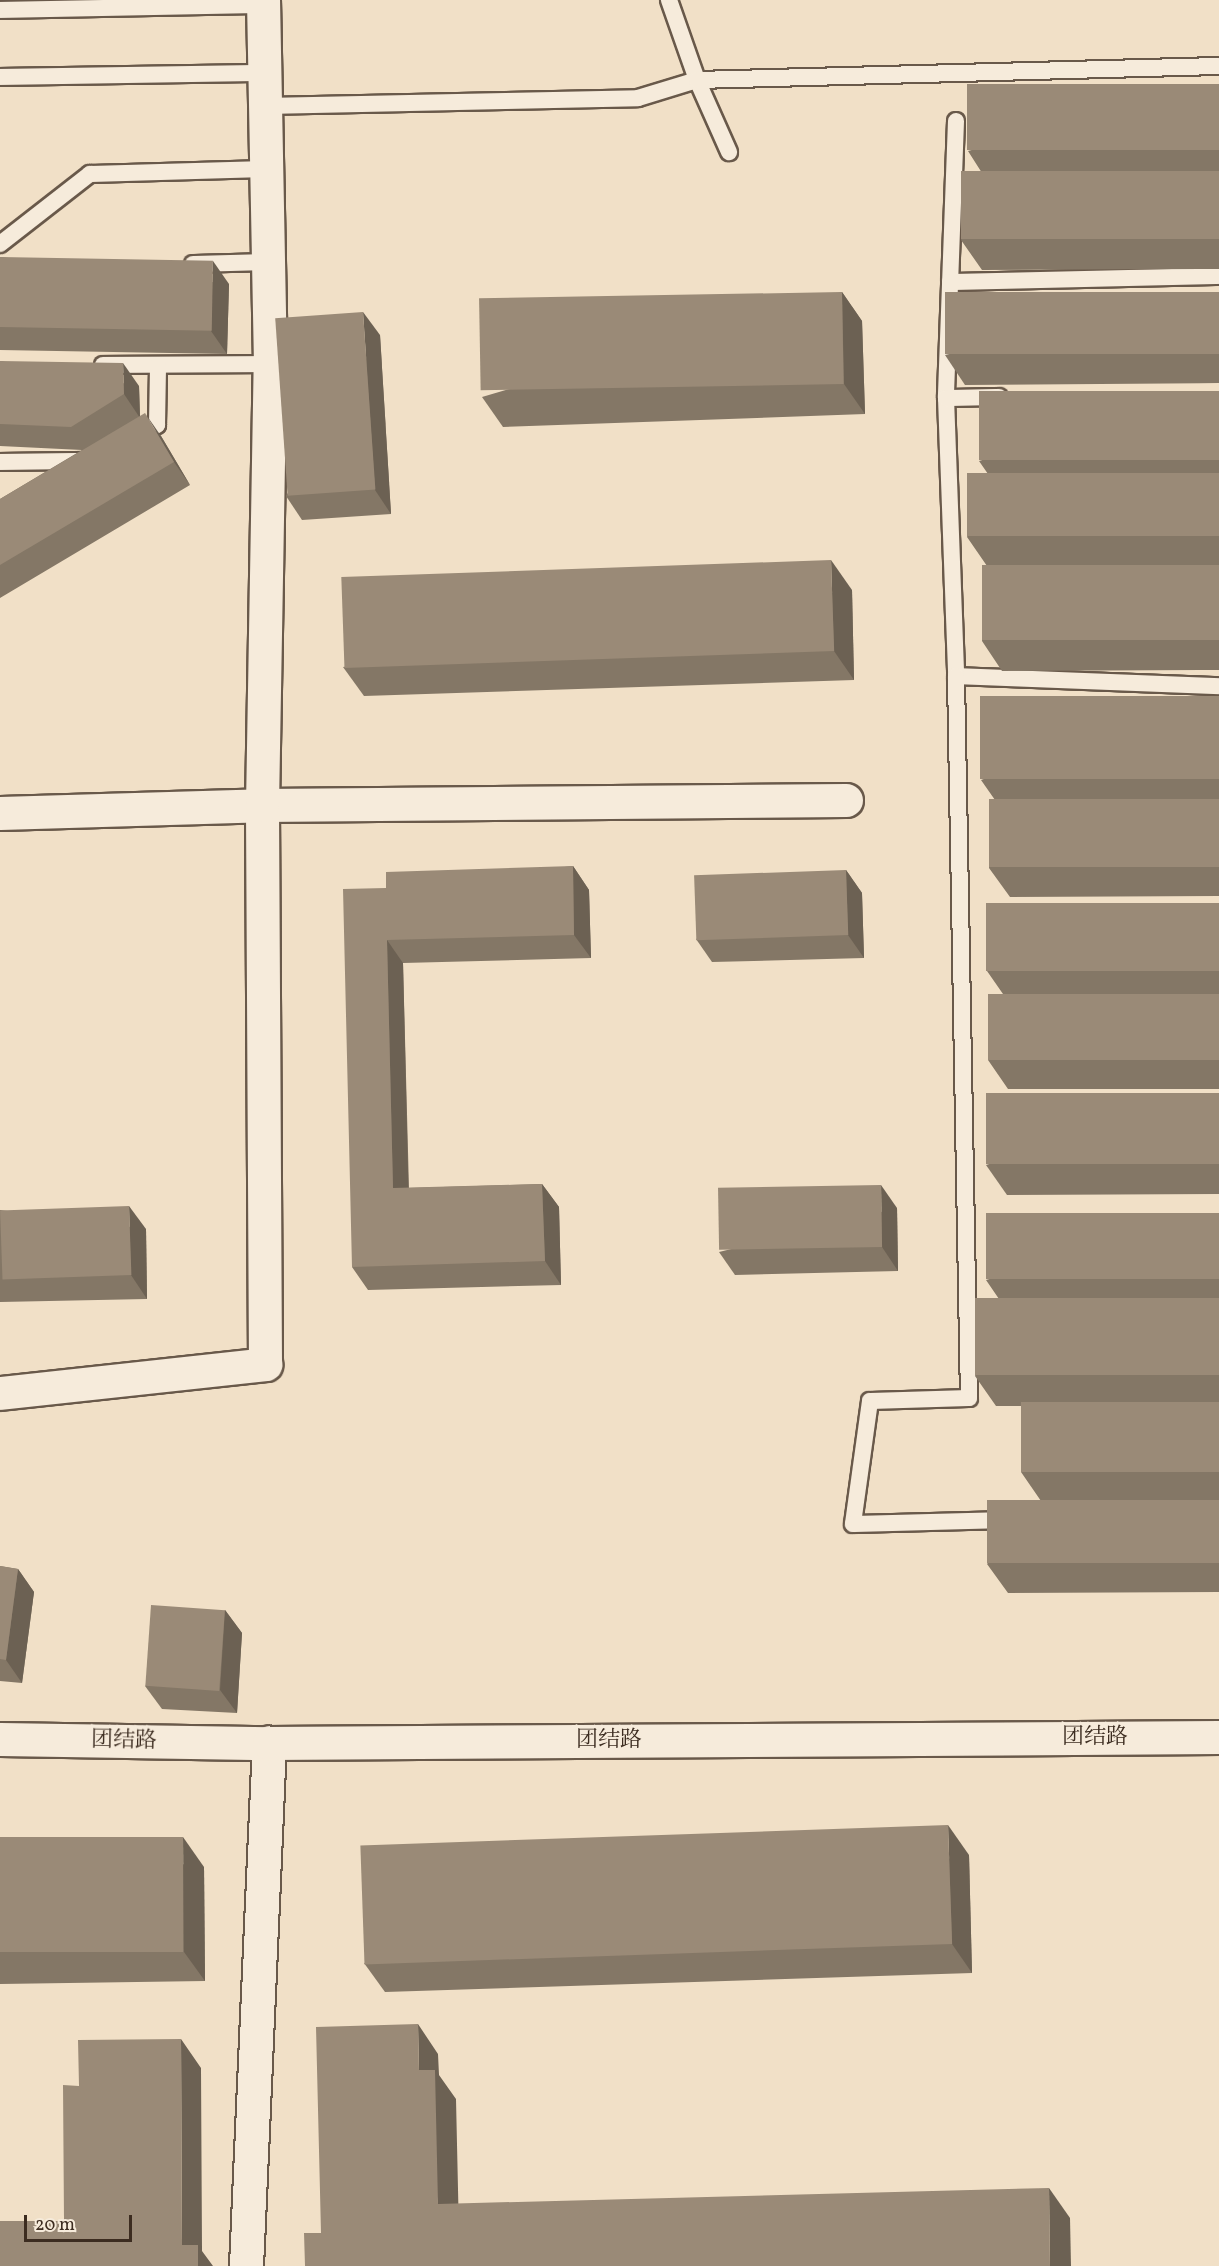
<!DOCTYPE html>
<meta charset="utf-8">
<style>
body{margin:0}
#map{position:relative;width:1219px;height:2266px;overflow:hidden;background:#f1e0c7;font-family:Vollkorn,"Noto Serif SC",serif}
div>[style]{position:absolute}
.roads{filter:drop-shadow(2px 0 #69594a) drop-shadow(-2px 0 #69594a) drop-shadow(0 2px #69594a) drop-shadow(0 -2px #69594a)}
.lane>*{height:16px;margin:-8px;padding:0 8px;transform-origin:8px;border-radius:8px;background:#f6ebdb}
.street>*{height:33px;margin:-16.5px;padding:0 16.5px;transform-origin:16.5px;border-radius:16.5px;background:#f6ebdb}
.secondary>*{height:33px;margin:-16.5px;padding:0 16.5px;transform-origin:16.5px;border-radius:16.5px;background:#f6ebdb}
.wall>*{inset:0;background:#847766}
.shaded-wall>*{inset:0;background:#6c6153}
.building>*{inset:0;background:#9a8a77;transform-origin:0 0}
span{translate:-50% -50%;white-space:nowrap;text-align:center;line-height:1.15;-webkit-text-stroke:5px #f6ebdb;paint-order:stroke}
.street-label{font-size:22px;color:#3c2c20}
.scale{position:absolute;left:24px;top:2215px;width:108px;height:27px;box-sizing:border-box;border:3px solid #3c2c20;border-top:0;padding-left:8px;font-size:18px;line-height:21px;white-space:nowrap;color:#3c2c20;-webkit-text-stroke:4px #f6ebdb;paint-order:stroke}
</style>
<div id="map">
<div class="roads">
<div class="lane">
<div style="left:669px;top:0;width:85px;rotate:70.7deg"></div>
<div style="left:697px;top:80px;width:79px;rotate:66deg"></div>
<div style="left:0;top:10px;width:263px;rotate:-1.1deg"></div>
<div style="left:0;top:77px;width:264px;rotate:-0.9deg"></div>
<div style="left:265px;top:106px;width:373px;rotate:-1.2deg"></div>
<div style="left:638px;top:98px;width:62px;rotate:-17deg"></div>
<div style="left:697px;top:80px;width:522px;rotate:-1.54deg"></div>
<div style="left:956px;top:121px;width:277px;rotate:92.1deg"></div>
<div style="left:946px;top:398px;width:278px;rotate:87.9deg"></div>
<div style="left:956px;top:676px;width:263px;rotate:2.2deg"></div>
<div style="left:0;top:244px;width:114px;rotate:-37.9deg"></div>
<div style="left:90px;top:174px;width:176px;rotate:-1.6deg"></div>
<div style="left:193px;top:264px;width:75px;rotate:-1.5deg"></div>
<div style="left:950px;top:282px;width:269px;rotate:-1.3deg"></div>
<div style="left:103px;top:365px;width:167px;rotate:-0.3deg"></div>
<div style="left:946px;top:398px;width:53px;rotate:-1.1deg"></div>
<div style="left:136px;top:436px;width:24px;rotate:-28deg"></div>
<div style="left:157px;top:425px;width:60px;rotate:-89deg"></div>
<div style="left:0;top:462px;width:86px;rotate:-0.7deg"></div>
<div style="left:956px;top:676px;width:722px;rotate:88.97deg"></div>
<div style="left:969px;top:1398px;width:99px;rotate:178.3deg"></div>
<div style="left:870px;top:1401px;width:124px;rotate:97.9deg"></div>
<div style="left:853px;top:1524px;width:155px;rotate:-1.5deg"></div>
</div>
<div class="street">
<div style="left:0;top:813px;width:262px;rotate:-1.7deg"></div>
<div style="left:262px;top:805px;width:584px;rotate:-0.49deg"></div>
<div style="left:0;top:1393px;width:267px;rotate:-6.2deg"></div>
<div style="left:265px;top:1364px;width:559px;rotate:-90.31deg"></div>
<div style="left:262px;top:805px;width:441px;rotate:-89deg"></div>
<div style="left:270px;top:364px;width:364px;rotate:-91.1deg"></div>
<div style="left:246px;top:2266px;width:524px;rotate:-87.48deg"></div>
</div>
<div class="secondary">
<div style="left:0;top:1739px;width:269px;rotate:0.9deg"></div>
<div style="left:269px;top:1743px;width:950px;rotate:-0.36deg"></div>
</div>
</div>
<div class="wall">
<div style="clip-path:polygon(1219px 84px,1219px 269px,982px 270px,961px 240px,982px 173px,968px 151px)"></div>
<div style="clip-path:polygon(0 257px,229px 284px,227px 354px,0 350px)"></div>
<div style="clip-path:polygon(842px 292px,862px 321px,865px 414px,503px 427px,482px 397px)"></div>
<div style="clip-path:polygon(1219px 292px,1219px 383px,965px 385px,945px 355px)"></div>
<div style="clip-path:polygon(380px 335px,391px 514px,302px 520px,286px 496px)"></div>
<div style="clip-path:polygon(0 361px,139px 386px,140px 416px,161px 436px,190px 485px,0 598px,0 499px,82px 450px,0 446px)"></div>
<div style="clip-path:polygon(1219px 391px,1219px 670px,1002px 671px,982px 641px,987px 566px,967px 537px,988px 474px,979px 461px)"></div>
<div style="clip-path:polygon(852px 590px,854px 680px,364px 696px,343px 667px)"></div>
<div style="clip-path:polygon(1219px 696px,1219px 896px,1010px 897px,989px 868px,995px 800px,981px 780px)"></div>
<div style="clip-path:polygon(573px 866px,589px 890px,591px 958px,403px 963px,409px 1188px,542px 1184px,559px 1207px,561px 1285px,368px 1290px,352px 1267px,386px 888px)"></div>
<div style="clip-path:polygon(846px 870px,862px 893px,864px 958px,712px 962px,696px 939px)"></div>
<div style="clip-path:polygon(1219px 903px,1219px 1089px,1008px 1089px,988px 1060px,1003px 994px,987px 971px)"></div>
<div style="clip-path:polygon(1219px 1093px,1219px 1194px,1007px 1195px,986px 1165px)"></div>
<div style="clip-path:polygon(897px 1208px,898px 1271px,735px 1275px,719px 1252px)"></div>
<div style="clip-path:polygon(0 1210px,146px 1229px,147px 1299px,0 1302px)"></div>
<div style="clip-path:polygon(1219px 1213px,1219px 1592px,1008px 1593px,987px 1564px,1041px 1501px,1021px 1472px,1021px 1406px,996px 1406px,975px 1376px,999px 1299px,986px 1280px)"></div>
<div style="clip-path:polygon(0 1566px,18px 1569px,34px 1592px,22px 1683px,0 1681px)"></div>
<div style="clip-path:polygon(225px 1610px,242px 1633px,237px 1713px,162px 1709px,145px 1686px)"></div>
<div style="clip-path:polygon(0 1840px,204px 1867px,205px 1981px,0 1984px)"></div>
<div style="clip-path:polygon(969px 1855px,972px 1973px,385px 1992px,364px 1963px)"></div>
</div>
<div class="shaded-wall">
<div style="clip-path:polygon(213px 261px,229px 284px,227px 354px,211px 331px)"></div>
<div style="clip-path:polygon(842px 292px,862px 321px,865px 414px,844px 384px)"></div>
<div style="clip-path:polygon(363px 312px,380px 335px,391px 514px,375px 490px)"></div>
<div style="clip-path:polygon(123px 363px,139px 386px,140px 418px,124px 394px)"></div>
<div style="clip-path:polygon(145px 413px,161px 436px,190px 485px,174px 462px)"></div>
<div style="clip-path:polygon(831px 560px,852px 590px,854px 680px,834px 651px)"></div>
<div style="clip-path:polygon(573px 866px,589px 890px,591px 958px,574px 935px)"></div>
<div style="clip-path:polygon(846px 870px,862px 893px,864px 958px,848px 935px)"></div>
<div style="clip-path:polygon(387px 940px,403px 963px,409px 1212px,393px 1188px)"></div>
<div style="clip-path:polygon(542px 1184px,559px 1207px,561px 1285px,545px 1261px)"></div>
<div style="clip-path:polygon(881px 1185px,897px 1208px,898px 1271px,882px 1247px)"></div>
<div style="clip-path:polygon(129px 1206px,146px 1229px,147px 1299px,131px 1275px)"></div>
<div style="clip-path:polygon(18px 1569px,34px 1592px,22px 1683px,6px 1660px)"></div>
<div style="clip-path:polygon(225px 1610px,242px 1633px,237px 1713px,220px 1690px)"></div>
<div style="clip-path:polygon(948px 1825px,969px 1855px,972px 1973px,952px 1944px)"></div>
<div style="clip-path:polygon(183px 1837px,204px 1867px,205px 1981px,184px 1952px)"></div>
<div style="clip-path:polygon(418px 2024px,438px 2054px,439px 2075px,456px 2099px,459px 2234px,438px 2204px,419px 2070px)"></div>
<div style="clip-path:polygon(181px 2039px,201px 2068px,202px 2251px,213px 2266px,197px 2266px,182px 2245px)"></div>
<div style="clip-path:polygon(1049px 2188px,1070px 2218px,1071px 2266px,1050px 2266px)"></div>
</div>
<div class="building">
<div style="left:1219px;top:84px;width:66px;height:252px;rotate:90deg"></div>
<div style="left:1219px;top:171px;width:68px;height:258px;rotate:90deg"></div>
<div style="left:0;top:257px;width:213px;height:70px;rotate:1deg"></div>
<div style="left:842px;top:292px;width:92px;height:363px;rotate:89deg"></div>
<div style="left:1219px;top:292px;width:62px;height:274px;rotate:90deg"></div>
<div style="left:363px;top:312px;width:178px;height:88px;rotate:86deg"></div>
<div style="clip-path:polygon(0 361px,123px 363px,124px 394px,71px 427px,0 424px)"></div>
<div style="left:1219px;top:391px;width:69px;height:240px;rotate:90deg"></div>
<div style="clip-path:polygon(145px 413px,174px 462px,0 565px,0 499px)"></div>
<div style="left:1219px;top:473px;width:63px;height:252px;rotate:90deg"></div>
<div style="left:831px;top:560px;width:91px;height:490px;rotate:88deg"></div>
<div style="left:1219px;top:565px;width:75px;height:237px;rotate:90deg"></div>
<div style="left:1219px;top:696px;width:83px;height:239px;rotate:90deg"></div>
<div style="left:1219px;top:799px;width:68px;height:230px;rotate:90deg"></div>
<div style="clip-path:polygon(573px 866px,574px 935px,387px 940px,393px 1188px,542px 1184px,545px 1261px,352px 1267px,343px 889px,386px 888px,386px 872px)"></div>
<div style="left:846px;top:870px;width:65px;height:152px;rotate:88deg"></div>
<div style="left:1219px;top:903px;width:68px;height:233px;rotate:90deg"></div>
<div style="left:988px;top:994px;width:231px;height:66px"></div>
<div style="left:1219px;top:1093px;width:71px;height:233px;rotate:90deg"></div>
<div style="left:881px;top:1185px;width:62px;height:163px;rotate:89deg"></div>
<div style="left:129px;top:1206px;width:69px;height:129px;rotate:88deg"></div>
<div style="left:1219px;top:1213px;width:66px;height:233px;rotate:90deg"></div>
<div style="left:1219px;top:1298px;width:77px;height:244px;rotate:90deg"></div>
<div style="left:1021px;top:1402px;width:198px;height:70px"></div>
<div style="left:1219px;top:1500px;width:63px;height:232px;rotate:90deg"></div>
<div style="clip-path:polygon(0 1566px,18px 1569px,6px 1660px,0 1659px)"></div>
<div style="left:151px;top:1605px;width:74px;height:81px;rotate:4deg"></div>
<div style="left:948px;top:1825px;width:119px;height:588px;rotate:88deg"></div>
<div style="left:183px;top:1837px;width:115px;height:183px;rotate:90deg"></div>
<div style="clip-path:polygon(418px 2024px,419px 2070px,435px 2070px,438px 2204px,1049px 2188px,1050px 2266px,305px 2266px,304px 2233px,321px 2233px,316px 2027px)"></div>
<div style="clip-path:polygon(181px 2039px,182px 2245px,198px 2245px,198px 2266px,0 2266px,0 2221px,64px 2221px,63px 2085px,79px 2086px,78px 2040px)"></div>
</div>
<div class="street-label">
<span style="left:1095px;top:1738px">团结路</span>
<span style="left:124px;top:1741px;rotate:1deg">团结路</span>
<span style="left:609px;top:1741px">团结路</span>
</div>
<div class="scale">20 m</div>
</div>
